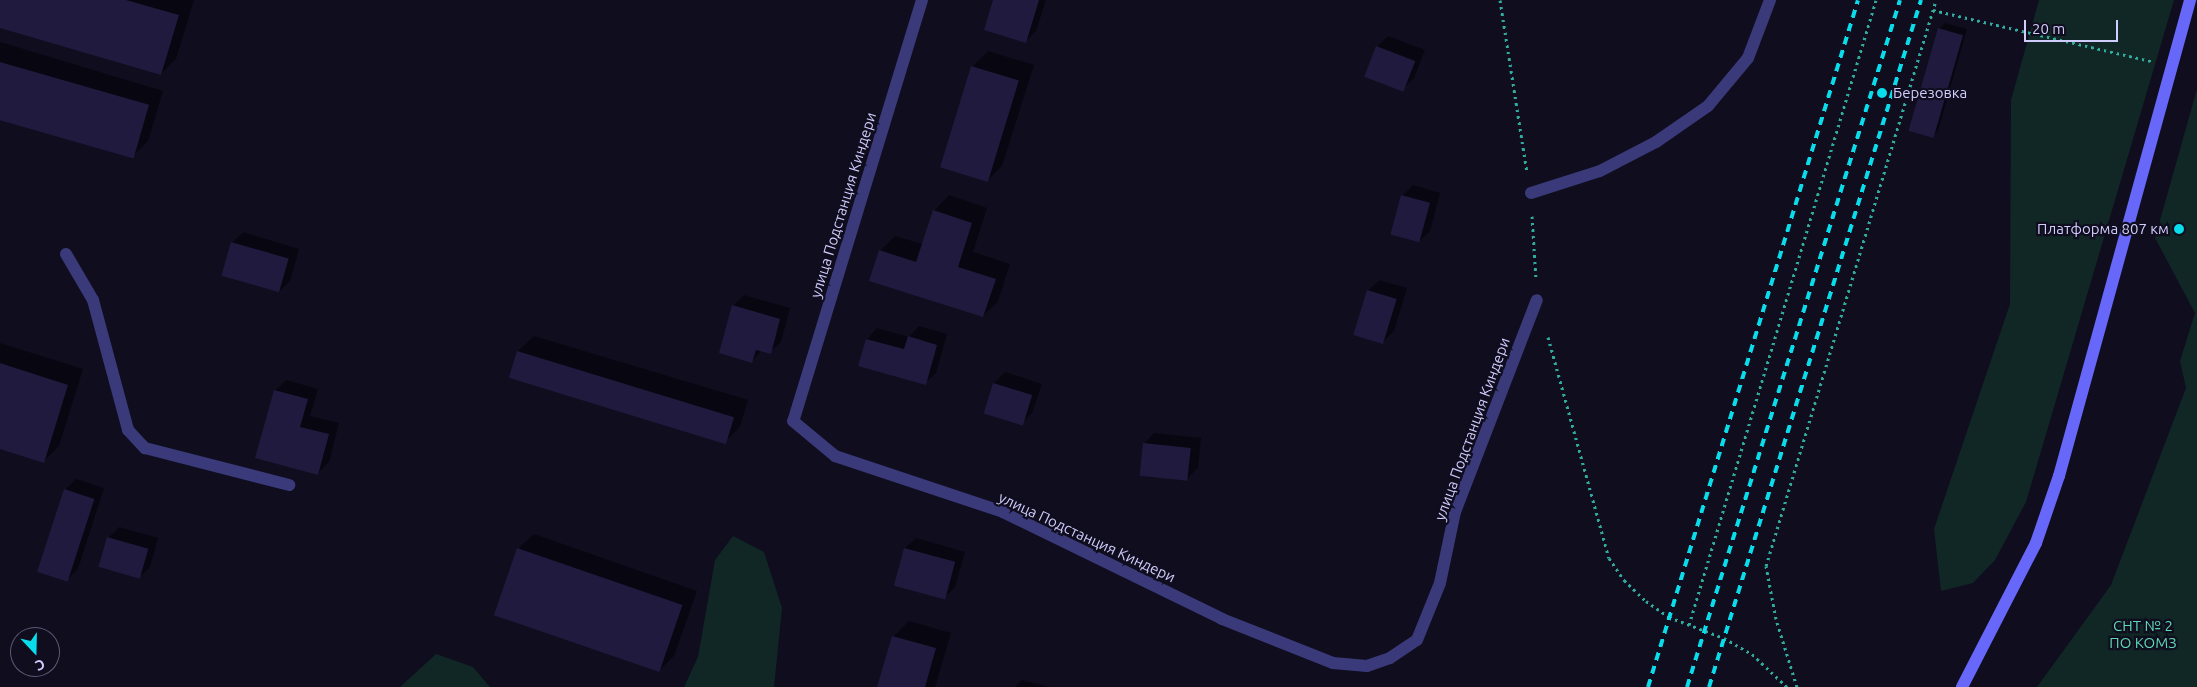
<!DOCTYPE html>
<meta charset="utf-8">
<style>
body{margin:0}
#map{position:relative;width:2197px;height:687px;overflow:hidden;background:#0f0d1e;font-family:Ubuntu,sans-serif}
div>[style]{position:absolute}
.green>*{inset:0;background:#102726}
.shadow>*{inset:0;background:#0007}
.building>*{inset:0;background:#201a3e;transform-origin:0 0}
.path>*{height:3px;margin-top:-1.5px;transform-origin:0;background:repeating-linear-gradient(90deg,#32ab9f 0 2.5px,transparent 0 6.5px)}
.lane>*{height:12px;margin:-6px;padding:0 6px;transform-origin:6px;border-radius:6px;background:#3a3a7b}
.street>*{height:12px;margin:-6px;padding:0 6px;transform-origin:6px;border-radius:6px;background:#3a3a7b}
.secondary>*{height:12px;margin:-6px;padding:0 6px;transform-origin:6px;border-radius:6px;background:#6768f9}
.rail>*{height:4px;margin-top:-2px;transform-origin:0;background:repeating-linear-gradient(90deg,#09dceb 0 8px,transparent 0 14px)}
.dots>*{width:14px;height:14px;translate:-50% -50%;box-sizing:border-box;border:2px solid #0f0d1e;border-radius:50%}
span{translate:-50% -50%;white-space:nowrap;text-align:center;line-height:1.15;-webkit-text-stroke:4.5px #0f0d1e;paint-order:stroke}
.poi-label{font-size:15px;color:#d0ccfd}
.left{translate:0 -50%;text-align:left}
.right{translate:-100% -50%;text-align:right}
.street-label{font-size:15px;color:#d0ccfd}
.park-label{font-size:15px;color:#5cd9b5}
.north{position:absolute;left:10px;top:627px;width:50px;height:50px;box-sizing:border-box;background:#0f0d1e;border:1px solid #5c5977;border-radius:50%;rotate:159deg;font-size:14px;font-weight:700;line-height:20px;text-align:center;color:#d0ccfd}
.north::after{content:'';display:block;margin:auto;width:18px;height:22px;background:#09dceb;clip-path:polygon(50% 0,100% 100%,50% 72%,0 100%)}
.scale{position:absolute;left:2024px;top:20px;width:94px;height:22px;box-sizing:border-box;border:2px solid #d0ccfd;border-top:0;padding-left:6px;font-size:15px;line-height:18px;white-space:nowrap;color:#d0ccfd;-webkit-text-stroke:4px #0f0d1e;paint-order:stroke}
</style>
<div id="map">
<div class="green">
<div style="clip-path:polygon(2039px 0,2174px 0,2026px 502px,1995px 560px,1973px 583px,1941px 591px,1934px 529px,2010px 304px,2011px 100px)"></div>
<div style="clip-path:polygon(2197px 89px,2197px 687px,2037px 687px,2111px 585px,2186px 388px,2180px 361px,2195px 313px,2155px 238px)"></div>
<div style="clip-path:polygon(733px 536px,764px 552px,782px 608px,774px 687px,684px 687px,698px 657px,715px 560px)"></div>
<div style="clip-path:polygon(436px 654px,473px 667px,490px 687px,400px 687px)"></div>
</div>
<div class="shadow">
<div style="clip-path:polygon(0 0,194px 0,176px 59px,161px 74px,0 27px)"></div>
<div style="clip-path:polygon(994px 0,1046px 0,1036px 31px,1026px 41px)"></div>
<div style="clip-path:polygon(1945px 23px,1967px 29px,1938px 131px,1932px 136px,1910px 130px,1940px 28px)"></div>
<div style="clip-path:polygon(1388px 36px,1425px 50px,1414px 78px,1403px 89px,1377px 47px)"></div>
<div style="clip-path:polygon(0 42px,163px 91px,148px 141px,133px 156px,0 117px)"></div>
<div style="clip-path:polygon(988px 51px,1034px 65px,1002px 166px,987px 181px,972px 67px)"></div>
<div style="clip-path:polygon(1413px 185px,1440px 193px,1430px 231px,1419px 242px,1402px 196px)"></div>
<div style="clip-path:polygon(949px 195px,987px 208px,973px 252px,1010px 264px,998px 301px,983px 316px,880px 251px,895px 236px,923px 244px,934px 211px)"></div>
<div style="clip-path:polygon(243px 232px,299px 249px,290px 281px,279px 292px,232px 243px)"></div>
<div style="clip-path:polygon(1379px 280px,1407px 288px,1394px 331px,1383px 342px,1368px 291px)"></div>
<div style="clip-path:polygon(744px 295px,790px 308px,781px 342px,770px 352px,762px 350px,752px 361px,733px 306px)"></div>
<div style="clip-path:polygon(919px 326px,947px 334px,936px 373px,925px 383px,867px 339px,877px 328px,909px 337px)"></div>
<div style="clip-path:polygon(534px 336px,748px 400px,740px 427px,725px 442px,510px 377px,518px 351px)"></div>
<div style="clip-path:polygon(0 343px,83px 369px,59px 446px,44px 461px,0 448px)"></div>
<div style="clip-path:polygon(1005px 372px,1042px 384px,1032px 413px,1021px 424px,985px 412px,994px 383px)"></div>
<div style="clip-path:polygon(286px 380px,318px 389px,310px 416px,339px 423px,329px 462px,318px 473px,275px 391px)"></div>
<div style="clip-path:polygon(1154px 433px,1201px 438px,1198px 468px,1187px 479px,1144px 444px)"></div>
<div style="clip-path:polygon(76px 479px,104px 488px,78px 569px,67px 580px,65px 490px)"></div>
<div style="clip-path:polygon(119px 527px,158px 538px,150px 567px,139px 578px,108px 538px)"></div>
<div style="clip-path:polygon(534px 534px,697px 591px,674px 656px,659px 671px,518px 549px)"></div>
<div style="clip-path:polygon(916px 538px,965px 552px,955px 587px,944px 598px,905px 548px)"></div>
<div style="clip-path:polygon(909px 621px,951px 633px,935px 687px,879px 687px,893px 637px)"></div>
<div style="clip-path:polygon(1022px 680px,1049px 687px,1015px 687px)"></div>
</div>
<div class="building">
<div style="clip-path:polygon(0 0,126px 0,179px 15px,161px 75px,0 28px)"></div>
<div style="clip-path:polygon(993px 0,1039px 0,1026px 43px,984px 30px)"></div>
<div style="left:1938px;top:28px;width:26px;height:107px;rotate:16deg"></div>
<div style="left:1376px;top:46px;width:42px;height:33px;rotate:21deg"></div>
<div style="left:0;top:62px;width:155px;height:56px;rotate:16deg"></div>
<div style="left:971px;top:66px;width:50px;height:106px;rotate:17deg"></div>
<div style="left:1401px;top:195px;width:30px;height:41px;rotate:15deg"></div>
<div style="clip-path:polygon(933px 210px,972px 223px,958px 267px,996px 279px,983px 317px,869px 281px,879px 250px,916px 262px)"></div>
<div style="left:231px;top:242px;width:60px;height:35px;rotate:16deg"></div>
<div style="left:1367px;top:290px;width:31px;height:47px;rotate:17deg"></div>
<div style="clip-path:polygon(732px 305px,780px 319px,771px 354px,756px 350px,752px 363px,719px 353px)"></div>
<div style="clip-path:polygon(908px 336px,937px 345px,926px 385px,858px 366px,866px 339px,904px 349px)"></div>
<div style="left:517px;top:351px;width:227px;height:28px;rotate:17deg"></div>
<div style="clip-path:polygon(0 363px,68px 385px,44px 463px,0 449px)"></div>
<div style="left:993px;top:383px;width:41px;height:32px;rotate:17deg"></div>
<div style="clip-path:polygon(274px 390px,308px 399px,300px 427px,329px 434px,318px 475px,255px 458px)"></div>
<div style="left:1143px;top:443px;width:48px;height:33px;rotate:6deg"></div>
<div style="left:64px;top:489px;width:32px;height:87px;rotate:18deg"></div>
<div style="left:107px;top:537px;width:43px;height:31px;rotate:16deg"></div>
<div style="left:517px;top:548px;width:175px;height:71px;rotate:19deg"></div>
<div style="left:904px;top:548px;width:53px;height:39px;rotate:15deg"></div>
<div style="clip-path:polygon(892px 636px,936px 648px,925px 687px,877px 687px)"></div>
</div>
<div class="path">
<div style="left:1500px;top:0;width:174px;rotate:81.1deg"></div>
<div style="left:1933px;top:10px;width:224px;rotate:13.2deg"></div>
<div style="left:1532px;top:216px;width:63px;rotate:86.4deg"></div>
<div style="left:1548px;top:337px;width:229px;rotate:74.6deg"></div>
<div style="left:1609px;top:558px;width:27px;rotate:56deg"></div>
<div style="left:1624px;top:580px;width:30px;rotate:44deg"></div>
<div style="left:1646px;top:601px;width:28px;rotate:35deg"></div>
<div style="left:1669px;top:617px;width:59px;rotate:20.9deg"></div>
<div style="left:1724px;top:638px;width:32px;rotate:30deg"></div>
<div style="left:1752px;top:654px;width:48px;rotate:43.3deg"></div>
<div style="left:1689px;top:625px;width:652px;rotate:-73.34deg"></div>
<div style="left:1797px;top:687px;width:71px;rotate:-107.2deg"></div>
<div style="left:1776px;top:619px;width:54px;rotate:-100.7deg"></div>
<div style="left:1766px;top:566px;width:591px;rotate:-73.28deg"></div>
</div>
<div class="lane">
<div style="left:1531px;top:193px;width:72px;rotate:-17.7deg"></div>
<div style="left:1600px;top:171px;width:63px;rotate:-27.4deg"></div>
<div style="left:1656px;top:142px;width:63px;rotate:-34.7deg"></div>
<div style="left:1708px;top:106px;width:62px;rotate:-50.2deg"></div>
<div style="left:1748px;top:58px;width:62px;rotate:-69.2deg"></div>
<div style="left:66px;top:254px;width:53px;rotate:59.6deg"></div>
<div style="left:93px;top:300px;width:135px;rotate:74.9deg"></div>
<div style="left:128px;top:430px;width:25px;rotate:47deg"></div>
<div style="left:145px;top:448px;width:149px;rotate:14.4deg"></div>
</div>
<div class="street">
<div style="left:922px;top:0;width:440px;rotate:107deg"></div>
<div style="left:793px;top:421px;width:55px;rotate:39.8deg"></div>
<div style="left:835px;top:456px;width:177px;rotate:18.4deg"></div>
<div style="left:1003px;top:512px;width:244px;rotate:26deg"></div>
<div style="left:1222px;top:619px;width:119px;rotate:21.6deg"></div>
<div style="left:1333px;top:663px;width:34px;rotate:5deg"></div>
<div style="left:1367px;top:666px;width:24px;rotate:-19deg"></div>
<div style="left:1390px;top:658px;width:32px;rotate:-34deg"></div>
<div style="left:1417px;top:640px;width:61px;rotate:-68deg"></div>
<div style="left:1440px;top:583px;width:73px;rotate:-78.1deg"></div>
<div style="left:1455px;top:512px;width:227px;rotate:-68.9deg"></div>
</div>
<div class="secondary">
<div style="left:1962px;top:687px;width:162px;rotate:-62.8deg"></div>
<div style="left:2036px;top:543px;width:71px;rotate:-71.1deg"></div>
<div style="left:2059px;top:476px;width:494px;rotate:-74.6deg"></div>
</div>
<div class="rail">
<div style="left:1648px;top:687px;width:718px;rotate:-73deg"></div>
<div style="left:1687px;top:687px;width:719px;rotate:-72.77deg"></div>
<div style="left:1709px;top:687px;width:719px;rotate:-72.85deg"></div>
</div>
<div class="dots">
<div style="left:1882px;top:93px;background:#09dceb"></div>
<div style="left:2179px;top:229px;background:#09dceb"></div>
</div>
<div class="poi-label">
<span class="left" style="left:1893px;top:93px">Березовка</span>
<span class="right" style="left:2169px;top:229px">Платформа 807 км</span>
</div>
<div class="street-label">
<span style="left:843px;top:205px;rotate:-73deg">улица Подстанция Киндери</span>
<span style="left:1472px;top:429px;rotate:-70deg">улица Подстанция Киндери</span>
<span style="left:1087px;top:537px;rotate:25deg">улица Подстанция Киндери</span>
</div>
<div class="park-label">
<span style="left:2143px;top:634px">СНТ № 2<br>ПО КОМЗ</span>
</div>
<div class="north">С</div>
<div class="scale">20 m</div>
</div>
